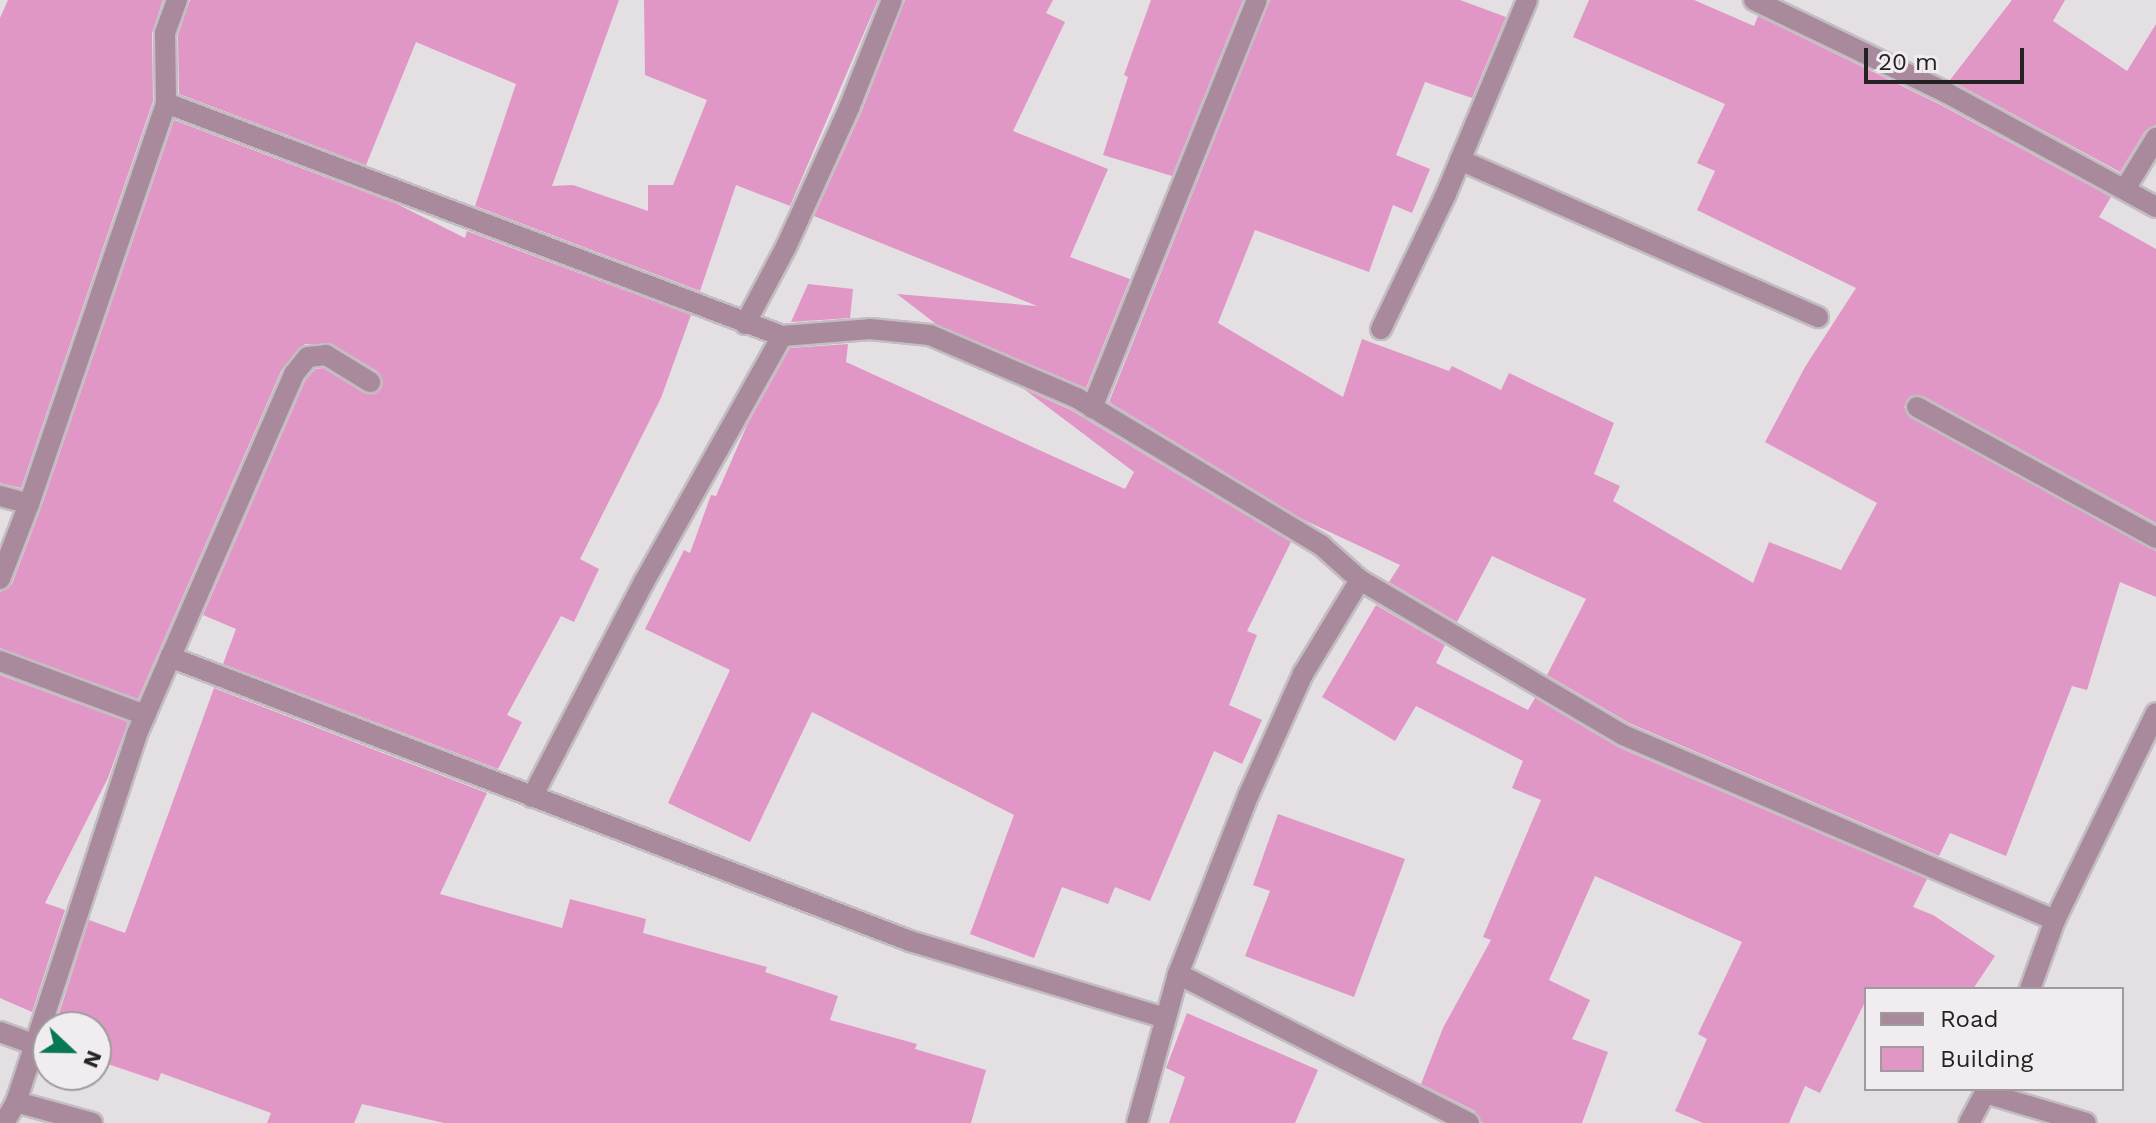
<!DOCTYPE html>
<style>
body{margin:0}
#map{position:relative;width:2156px;height:1123px;overflow:hidden;background:#e4dfe2;font-family:"Work Sans",sans-serif}
div>[style]{position:absolute}
.building>*{inset:0;background:#e097c5}
.roads{filter:drop-shadow(2px 0 #c1bdc0) drop-shadow(-2px 0 #c1bdc0) drop-shadow(0 2px #c1bdc0) drop-shadow(0 -2px #c1bdc0)}
.minor>*{height:20px;margin:-10px;padding:0 10px;transform-origin:10px;border-radius:10px;background:#a9899c}
span{translate:-50% -50%;white-space:nowrap;text-align:center;line-height:1.15;-webkit-text-stroke:7px #f1ecef;paint-order:stroke}
.legend{position:absolute;left:1864px;top:987px;width:260px;height:104px;box-sizing:border-box;background:#f1ecef;border:2px solid #9f9b9d;margin:0;padding:10px 14px;list-style:none;font-size:24px;color:#242223}
.legend li{display:flex;align-items:center;gap:16px;height:40px}
.legend b{width:40px;border:2px solid #9f9b9d}
.north{position:absolute;left:32px;top:1011px;width:80px;height:80px;box-sizing:border-box;background:#f1ecef;border:2px solid #9f9b9d;border-radius:50%;rotate:112deg;font-size:22px;font-weight:700;line-height:32px;text-align:center;color:#242223}
.north::after{content:'';display:block;margin:auto;width:28px;height:36px;background:#077853;clip-path:polygon(50% 0,100% 100%,50% 72%,0 100%)}
.scale{position:absolute;left:1864px;top:48px;width:160px;height:36px;box-sizing:border-box;border:4px solid #242223;border-top:0;padding-left:10px;font-size:24px;line-height:28px;white-space:nowrap;color:#242223;-webkit-text-stroke:6px #f1ecef;paint-order:stroke}
</style>
<div id="map">
<div class="building">
<div style="clip-path:polygon(8px 0,163px 0,152px 33px,153px 101px,21px 488px,0 483px,0 18px)"></div>
<div style="clip-path:polygon(190px 0,619px 0,552px 186px,573px 185px,648px 211px,648px 185px,673px 185px,707px 100px,645px 75px,644px 0,878px 0,790px 206px,736px 185px,700px 291px,475px 206px,516px 84px,416px 42px,366px 165px,179px 94px,178px 35px)"></div>
<div style="clip-path:polygon(905px 0,1053px 0,1046px 13px,1065px 22px,1013px 131px,1108px 169px,1070px 257px,1130px 279px,1086px 388px,936px 324px,897px 294px,1037px 306px,814px 216px,861px 113px)"></div>
<div style="clip-path:polygon(1151px 0,1243px 0,1172px 176px,1103px 155px,1128px 77px,1124px 75px)"></div>
<div style="clip-path:polygon(1270px 0,1460px 0,1506px 17px,1472px 98px,1425px 82px,1396px 155px,1430px 169px,1412px 213px,1393px 205px,1369px 272px,1255px 230px,1218px 323px,1343px 397px,1362px 339px,1449px 371px,1452px 366px,1501px 390px,1509px 373px,1614px 423px,1594px 474px,1620px 486px,1613px 501px,1753px 583px,1769px 542px,1841px 570px,1877px 503px,1765px 442px,1805px 367px,1856px 288px,1697px 210px,1715px 171px,1697px 163px,1725px 104px,1573px 37px,1589px 0,1694px 0,1754px 26px,1758px 16px,1941px 105px,2111px 197px,2099px 217px,2156px 249px,2156px 523px,1923px 396px,1911px 396px,1904px 407px,1911px 418px,2156px 551px,2156px 597px,2120px 582px,2087px 690px,2072px 686px,2006px 856px,1950px 833px,1939px 856px,1629px 723px,1547px 675px,1586px 599px,1492px 556px,1457px 622px,1389px 582px,1400px 565px,1302px 519px,1109px 402px)"></div>
<div style="clip-path:polygon(2012px 0,2065px 0,2053px 21px,2127px 71px,2156px 24px,2156px 125px,2145px 131px,2120px 172px,1950px 80px)"></div>
<div style="clip-path:polygon(174px 120px,397px 204px,465px 238px,467px 231px,691px 315px,661px 398px,580px 559px,599px 569px,574px 622px,561px 616px,507px 715px,522px 722px,498px 769px,223px 664px,236px 629px,203px 615px,305px 381px,315px 369px,323px 368px,364px 393px,375px 394px,381px 388px,383px 382px,377px 371px,332px 344px,305px 344px,282px 369px,138px 699px,0 648px,0 592px,12px 584px,41px 508px)"></div>
<div style="clip-path:polygon(808px 284px,853px 289px,850px 318px,791px 322px)"></div>
<div style="clip-path:polygon(848px 344px,846px 362px,1125px 489px,1134px 472px,1024px 389px,1071px 410px,1291px 542px,1247px 631px,1257px 635px,1229px 705px,1262px 720px,1242px 764px,1214px 751px,1150px 901px,1115px 887px,1108px 904px,1062px 887px,1034px 958px,970px 934px,1014px 815px,812px 712px,750px 842px,668px 803px,730px 670px,645px 629px,684px 550px,690px 553px,711px 495px,716px 496px,748px 423px,790px 348px)"></div>
<div style="clip-path:polygon(1376px 605px,1445px 645px,1436px 663px,1528px 710px,1535px 698px,1618px 747px,1927px 879px,1913px 907px,1933px 915px,1995px 956px,1973px 989px,1866px 989px,1866px 1000px,1820px 1093px,1805px 1086px,1789px 1123px,1703px 1123px,1675px 1111px,1707px 1039px,1698px 1034px,1742px 942px,1595px 876px,1549px 980px,1590px 1000px,1572px 1039px,1608px 1052px,1582px 1123px,1482px 1123px,1475px 1111px,1421px 1084px,1443px 1028px,1491px 940px,1483px 937px,1541px 800px,1512px 788px,1523px 761px,1416px 706px,1395px 741px,1322px 697px)"></div>
<div style="clip-path:polygon(0 675px,128px 722px,108px 778px,45px 903px,65px 910px,32px 1012px,0 998px)"></div>
<div style="clip-path:polygon(214px 688px,487px 793px,440px 894px,562px 928px,570px 899px,646px 919px,643px 933px,767px 967px,765px 972px,838px 996px,830px 1020px,917px 1044px,915px 1049px,986px 1070px,971px 1123px,444px 1123px,362px 1104px,354px 1123px,267px 1123px,271px 1113px,161px 1073px,158px 1081px,96px 1060px,96px 1027px,65px 1027px,56px 1023px,89px 920px,125px 933px)"></div>
<div style="clip-path:polygon(1278px 814px,1405px 859px,1354px 997px,1245px 956px,1270px 891px,1253px 885px)"></div>
<div style="clip-path:polygon(1187px 1013px,1318px 1070px,1295px 1123px,1169px 1123px,1185px 1077px,1166px 1068px)"></div>
</div>
<div class="roads">
<div class="minor">
<div style="left:1754px;top:0;width:214px;rotate:25.7deg"></div>
<div style="left:1947px;top:93px;width:238px;rotate:28.6deg"></div>
<div style="left:166px;top:103px;width:70px;rotate:-90.8deg"></div>
<div style="left:165px;top:33px;width:35px;rotate:-70deg"></div>
<div style="left:1460px;top:160px;width:391px;rotate:23.7deg"></div>
<div style="left:2125px;top:189px;width:60px;rotate:-58.7deg"></div>
<div style="left:745px;top:324px;width:87px;rotate:-62deg"></div>
<div style="left:786px;top:247px;width:153px;rotate:-65.6deg"></div>
<div style="left:849px;top:108px;width:116px;rotate:-68.3deg"></div>
<div style="left:1381px;top:329px;width:150px;rotate:-64.3deg"></div>
<div style="left:1446px;top:194px;width:210px;rotate:-67.3deg"></div>
<div style="left:1917px;top:407px;width:273px;rotate:28.7deg"></div>
<div style="left:1092px;top:408px;width:440px;rotate:-68deg"></div>
<div style="left:0;top:496px;width:30px;rotate:15deg"></div>
<div style="left:29px;top:504px;width:424px;rotate:-71.1deg"></div>
<div style="left:166px;top:103px;width:659px;rotate:20.72deg"></div>
<div style="left:782px;top:336px;width:88px;rotate:-4.5deg"></div>
<div style="left:870px;top:329px;width:60px;rotate:5.7deg"></div>
<div style="left:930px;top:335px;width:160px;rotate:23.2deg"></div>
<div style="left:1077px;top:398px;width:286px;rotate:31.1deg"></div>
<div style="left:1322px;top:546px;width:51px;rotate:41.8deg"></div>
<div style="left:1360px;top:580px;width:305px;rotate:30.5deg"></div>
<div style="left:1623px;top:735px;width:470px;rotate:23.2deg"></div>
<div style="left:0;top:579px;width:80px;rotate:-68.9deg"></div>
<div style="left:170px;top:657px;width:793px;rotate:21deg"></div>
<div style="left:910px;top:941px;width:266px;rotate:16.8deg"></div>
<div style="left:0;top:661px;width:155px;rotate:20.4deg"></div>
<div style="left:532px;top:797px;width:242px;rotate:-62.5deg"></div>
<div style="left:644px;top:582px;width:282px;rotate:-60.7deg"></div>
<div style="left:1178px;top:974px;width:327px;rotate:27.1deg"></div>
<div style="left:2030px;top:989px;width:73px;rotate:-70.1deg"></div>
<div style="left:2055px;top:920px;width:230px;rotate:-64deg"></div>
<div style="left:0;top:1032px;width:37px;rotate:20deg"></div>
<div style="left:1985px;top:1093px;width:105px;rotate:16.5deg"></div>
<div style="left:16px;top:1102px;width:79px;rotate:15.4deg"></div>
<div style="left:4px;top:1123px;width:24px;rotate:-60deg"></div>
<div style="left:16px;top:1102px;width:385px;rotate:-71.8deg"></div>
<div style="left:136px;top:736px;width:395px;rotate:-66.4deg"></div>
<div style="left:294px;top:374px;width:22px;rotate:-51deg"></div>
<div style="left:308px;top:357px;width:18px;rotate:-6deg"></div>
<div style="left:326px;top:355px;width:52px;rotate:31.5deg"></div>
<div style="left:1137px;top:1123px;width:155px;rotate:-74.6deg"></div>
<div style="left:1178px;top:974px;width:193px;rotate:-68.5deg"></div>
<div style="left:1249px;top:794px;width:132px;rotate:-65.8deg"></div>
<div style="left:1303px;top:674px;width:110px;rotate:-58.8deg"></div>
<div style="left:1969px;top:1123px;width:38px;rotate:-62deg"></div>
</div>
</div>
<ul class="legend">
<li><b style="height:10px;background:#a9899c"></b>Road</li>
<li><b style="height:22px;background:#e097c5"></b>Building</li>
</ul>
<div class="north">N</div>
<div class="scale">20 m</div>
</div>
